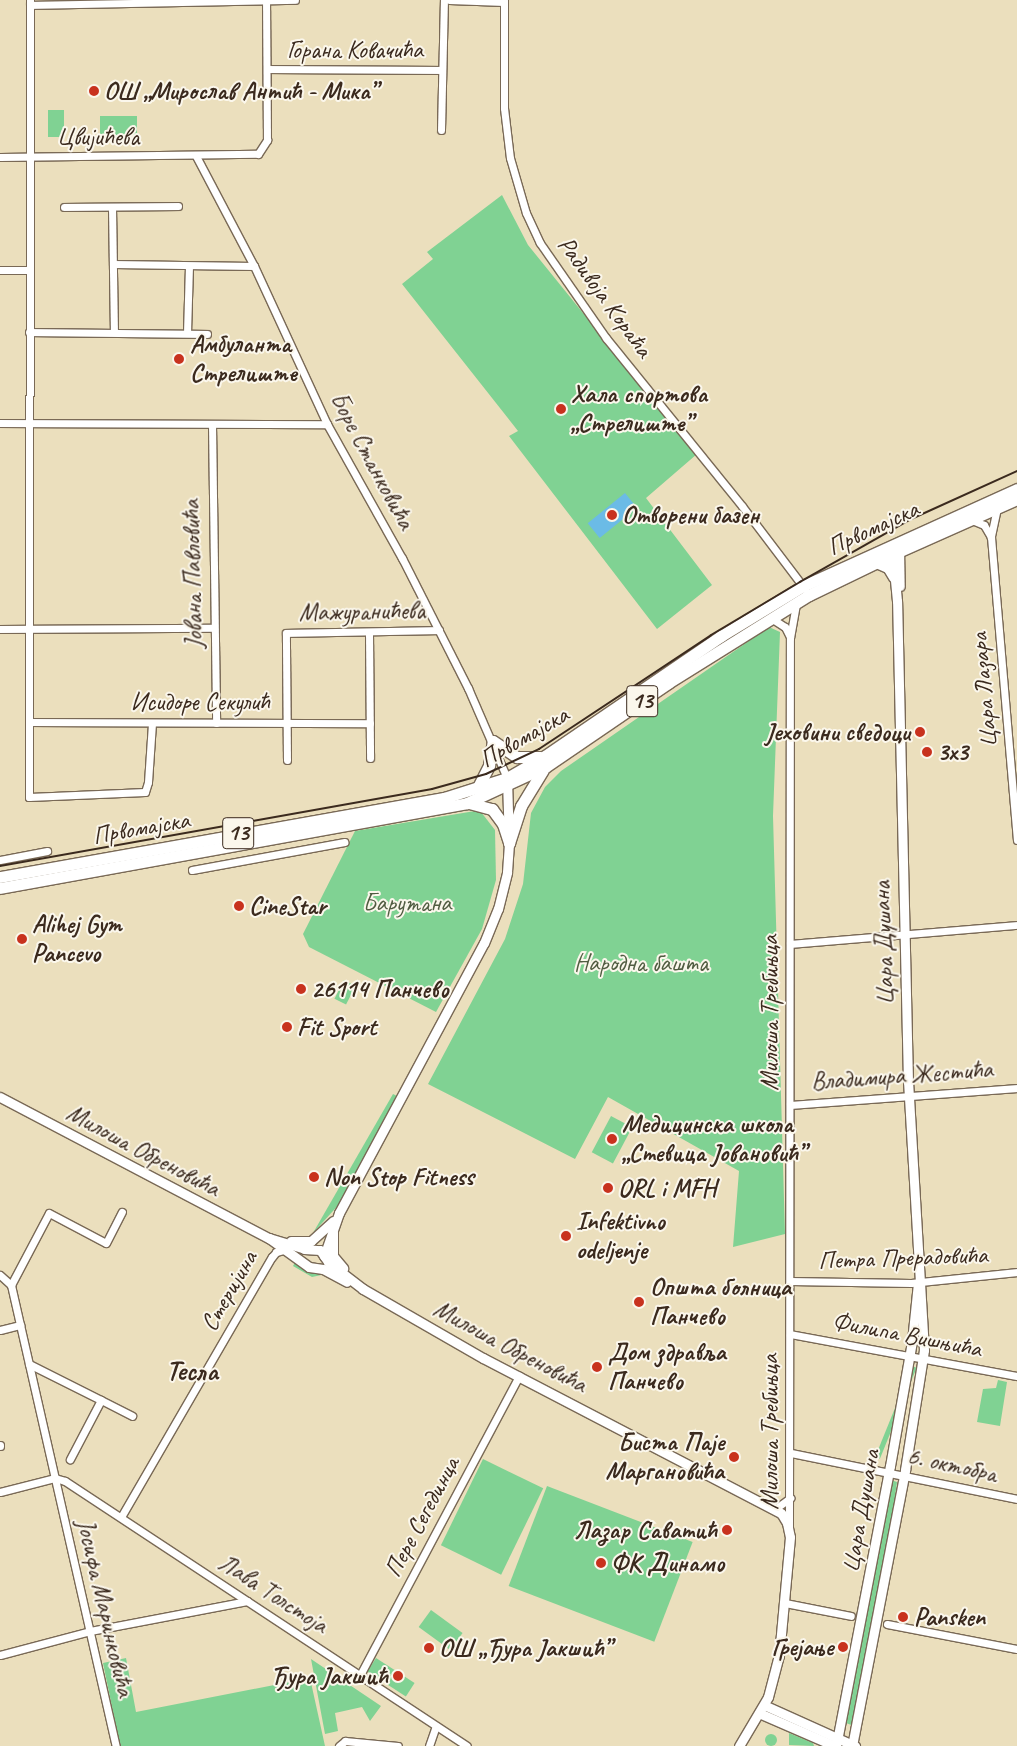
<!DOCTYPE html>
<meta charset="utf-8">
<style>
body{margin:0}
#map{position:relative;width:1017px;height:1746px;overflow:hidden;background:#ebdfbd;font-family:Caveat,sans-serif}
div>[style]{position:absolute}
.green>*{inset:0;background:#80d293;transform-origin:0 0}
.round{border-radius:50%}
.water>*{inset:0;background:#6bbbe6;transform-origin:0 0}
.roads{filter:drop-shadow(1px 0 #796956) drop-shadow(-1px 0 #796956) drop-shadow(0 1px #796956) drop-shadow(0 -1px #796956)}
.minor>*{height:7px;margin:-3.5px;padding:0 3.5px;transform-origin:3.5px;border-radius:3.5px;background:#fff}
.tertiary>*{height:9px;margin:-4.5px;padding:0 4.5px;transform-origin:4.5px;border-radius:4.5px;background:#fff}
.primary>*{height:11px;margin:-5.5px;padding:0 5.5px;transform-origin:5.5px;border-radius:5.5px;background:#fff}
.rail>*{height:2px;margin:-1px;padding:0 1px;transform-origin:1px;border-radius:1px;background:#3b2a1e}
.dots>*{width:14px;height:14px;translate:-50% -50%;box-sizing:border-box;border:2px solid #fbf7ec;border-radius:50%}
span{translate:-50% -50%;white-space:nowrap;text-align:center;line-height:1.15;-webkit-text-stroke:4px #fbf7ec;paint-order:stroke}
.shield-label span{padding:1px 4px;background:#fbf7ec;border:1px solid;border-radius:4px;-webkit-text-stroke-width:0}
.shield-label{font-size:24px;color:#3b2a1e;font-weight:700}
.street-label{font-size:25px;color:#3b2a1e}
.poi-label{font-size:25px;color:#3b2a1e;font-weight:700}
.left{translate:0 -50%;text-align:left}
.right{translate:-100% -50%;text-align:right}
.park-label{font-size:25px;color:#505c41}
.quarter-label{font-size:28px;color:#3b2a1e;font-weight:700}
</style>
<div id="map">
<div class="green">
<div style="left:48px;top:110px;width:16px;height:27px"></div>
<div style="left:100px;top:116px;width:37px;height:19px"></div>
<div style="clip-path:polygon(502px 195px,528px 245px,697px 454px,646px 498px,712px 585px,657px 629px,509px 436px,518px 431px,402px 284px,433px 259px,427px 252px)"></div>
<div style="clip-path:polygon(769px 627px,780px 632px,773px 816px,785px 1234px,733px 1247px,739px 1171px,608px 1097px,575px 1159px,428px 1084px,505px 939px,523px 884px,531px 813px,545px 787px,561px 771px)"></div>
<div style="clip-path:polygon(475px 811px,481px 812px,495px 830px,496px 880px,482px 929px,436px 1012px,309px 947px,303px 934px,355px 831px)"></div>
<div style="left:344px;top:980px;width:13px;height:21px;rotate:27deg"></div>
<div style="clip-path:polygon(393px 1094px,397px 1096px,343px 1200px,313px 1233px)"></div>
<div style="left:611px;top:1116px;width:24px;height:41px;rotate:28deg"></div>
<div style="clip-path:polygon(297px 1259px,326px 1274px,312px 1277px,293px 1266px)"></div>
<div style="left:912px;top:1366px;width:5px;height:98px;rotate:22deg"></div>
<div style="clip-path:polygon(998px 1380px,1007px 1382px,1000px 1426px,977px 1422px,983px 1389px,996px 1388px)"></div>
<div style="left:483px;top:1459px;width:67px;height:96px;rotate:26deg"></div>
<div style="clip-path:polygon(891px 1480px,897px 1482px,892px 1519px,854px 1726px,846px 1723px)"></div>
<div style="left:547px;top:1486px;width:156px;height:107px;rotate:21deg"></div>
<div style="left:431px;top:1610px;width:39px;height:21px;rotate:36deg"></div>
<div style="clip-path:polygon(126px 1658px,136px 1712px,310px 1678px,325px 1746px,120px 1746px,103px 1663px)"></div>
<div style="left:376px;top:1658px;width:46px;height:16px;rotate:33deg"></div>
<div style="clip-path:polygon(311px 1659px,381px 1706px,370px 1721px,362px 1707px,335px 1713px,338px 1731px,325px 1734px)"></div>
<div style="clip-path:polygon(789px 1733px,813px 1743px,814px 1746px,789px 1745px)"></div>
<div class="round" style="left:765px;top:1734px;width:12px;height:12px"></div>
</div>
<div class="water">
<div style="left:625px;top:493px;width:19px;height:48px;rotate:51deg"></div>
</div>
<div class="roads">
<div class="minor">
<div style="left:30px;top:0;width:797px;rotate:90.07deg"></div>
<div style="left:29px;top:797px;width:116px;rotate:-2.5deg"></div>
<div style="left:145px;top:792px;width:10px;rotate:-73deg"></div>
<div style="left:148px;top:782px;width:59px;rotate:-86.1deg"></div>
<div style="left:449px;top:0;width:55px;rotate:2.1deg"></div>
<div style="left:504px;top:0;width:108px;rotate:90deg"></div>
<div style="left:504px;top:108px;width:50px;rotate:83.2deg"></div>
<div style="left:510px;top:158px;width:57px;rotate:73.8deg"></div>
<div style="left:526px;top:213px;width:33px;rotate:65deg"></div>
<div style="left:540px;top:243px;width:116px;rotate:55.2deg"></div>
<div style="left:606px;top:338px;width:216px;rotate:51deg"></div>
<div style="left:742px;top:506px;width:104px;rotate:52.8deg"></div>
<div style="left:30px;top:5px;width:265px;rotate:-1.1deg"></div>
<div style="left:267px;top:69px;width:175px;rotate:0.3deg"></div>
<div style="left:441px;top:130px;width:130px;rotate:-88.7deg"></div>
<div style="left:196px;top:156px;width:124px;rotate:62.2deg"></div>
<div style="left:254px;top:266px;width:174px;rotate:65.2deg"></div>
<div style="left:327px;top:424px;width:154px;rotate:60.8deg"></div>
<div style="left:402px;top:558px;width:146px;rotate:63.1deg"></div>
<div style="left:468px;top:688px;width:98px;rotate:66.6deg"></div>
<div style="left:0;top:157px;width:258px;rotate:-0.7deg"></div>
<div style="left:258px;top:154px;width:17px;rotate:-57deg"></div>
<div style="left:267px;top:140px;width:140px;rotate:-90.4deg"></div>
<div style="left:64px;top:207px;width:114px;rotate:-0.5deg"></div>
<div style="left:112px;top:207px;width:125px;rotate:89.1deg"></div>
<div style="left:113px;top:264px;width:141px;rotate:0.8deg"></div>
<div style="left:0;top:270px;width:29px"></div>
<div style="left:29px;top:332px;width:178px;rotate:0.6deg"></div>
<div style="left:187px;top:333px;width:67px;rotate:-88.3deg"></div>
<div style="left:0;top:423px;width:327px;rotate:0.2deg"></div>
<div style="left:212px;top:424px;width:299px;rotate:89.2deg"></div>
<div style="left:997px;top:508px;width:30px;rotate:102deg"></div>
<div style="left:991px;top:537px;width:304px;rotate:85.1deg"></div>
<div style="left:972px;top:520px;width:13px;rotate:23deg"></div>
<div style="left:984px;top:525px;width:14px;rotate:60deg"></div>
<div style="left:771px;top:618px;width:17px;rotate:33deg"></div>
<div style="left:785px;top:627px;width:11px;rotate:63deg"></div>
<div style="left:0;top:629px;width:213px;rotate:-0.3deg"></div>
<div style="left:369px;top:633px;width:125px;rotate:89.5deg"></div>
<div style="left:31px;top:722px;width:339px;rotate:0.2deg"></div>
<div style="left:287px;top:760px;width:127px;rotate:-90.5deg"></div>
<div style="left:286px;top:633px;width:153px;rotate:-1.1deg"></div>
<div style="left:0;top:860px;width:48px;rotate:-10.8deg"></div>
<div style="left:192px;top:870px;width:155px;rotate:-10.4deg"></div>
<div style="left:790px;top:944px;width:228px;rotate:-4.8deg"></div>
<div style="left:790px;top:1105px;width:228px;rotate:-4.3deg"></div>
<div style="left:0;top:1275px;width:15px;rotate:42deg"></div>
<div style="left:11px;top:1285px;width:473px;rotate:77.2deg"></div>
<div style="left:790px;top:1281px;width:121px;rotate:0.9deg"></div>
<div style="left:911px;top:1283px;width:107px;rotate:-5.9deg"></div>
<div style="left:11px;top:1285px;width:81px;rotate:-62.2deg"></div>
<div style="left:49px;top:1213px;width:64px;rotate:27.8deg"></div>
<div style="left:106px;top:1243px;width:35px;rotate:-63deg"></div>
<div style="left:0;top:1330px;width:21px;rotate:-14deg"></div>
<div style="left:790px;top:1334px;width:231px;rotate:10.5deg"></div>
<div style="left:29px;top:1364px;width:80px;rotate:26.6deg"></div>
<div style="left:101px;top:1400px;width:67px;rotate:117.7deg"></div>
<div style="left:101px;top:1400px;width:35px;rotate:27deg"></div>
<div style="left:0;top:1445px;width:1px;rotate:90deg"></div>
<div style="left:791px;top:1453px;width:231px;rotate:11.5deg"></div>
<div style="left:0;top:1492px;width:57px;rotate:-14.3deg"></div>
<div style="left:55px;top:1478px;width:10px;rotate:17deg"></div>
<div style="left:65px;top:1481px;width:481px;rotate:33.4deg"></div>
<div style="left:775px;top:1509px;width:19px;rotate:-36deg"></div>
<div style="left:121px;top:1517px;width:301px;rotate:-59.9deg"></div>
<div style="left:272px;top:1257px;width:6px;rotate:-51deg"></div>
<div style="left:276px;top:1252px;width:11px;rotate:-15deg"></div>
<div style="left:789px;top:1527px;width:889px;rotate:-89.94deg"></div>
<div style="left:790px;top:638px;width:35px;rotate:-80deg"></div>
<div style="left:785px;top:1603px;width:67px;rotate:11.1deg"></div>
<div style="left:887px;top:1624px;width:132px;rotate:10.9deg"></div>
<div style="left:0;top:1655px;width:93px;rotate:-14.9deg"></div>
<div style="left:90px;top:1631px;width:160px;rotate:-10.8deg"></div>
<div style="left:360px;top:1675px;width:339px;rotate:-62deg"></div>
<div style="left:339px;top:1746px;width:8px;rotate:-40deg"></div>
<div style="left:345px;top:1741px;width:53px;rotate:5.4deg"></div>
<div style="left:429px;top:1746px;width:21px;rotate:-71deg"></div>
</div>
<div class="tertiary">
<div style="left:899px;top:547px;width:39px;rotate:89deg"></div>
<div style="left:0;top:1097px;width:304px;rotate:27.7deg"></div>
<div style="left:269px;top:1238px;width:49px;rotate:35.9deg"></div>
<div style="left:309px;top:1267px;width:14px;rotate:8deg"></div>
<div style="left:323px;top:1269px;width:27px;rotate:28deg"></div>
<div style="left:333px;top:1232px;width:24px;rotate:90deg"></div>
<div style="left:333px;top:1256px;width:16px;rotate:50deg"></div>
<div style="left:269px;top:1238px;width:37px;rotate:17deg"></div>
<div style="left:304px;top:1249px;width:16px;rotate:4deg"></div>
<div style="left:320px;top:1250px;width:14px;rotate:56deg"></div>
<div style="left:328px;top:1262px;width:44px;rotate:37.6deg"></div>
<div style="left:363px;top:1289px;width:138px;rotate:29.9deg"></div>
<div style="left:483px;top:1358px;width:336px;rotate:27.5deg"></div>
<div style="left:781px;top:1513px;width:12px;rotate:59deg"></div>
<div style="left:787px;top:1523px;width:14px;rotate:78deg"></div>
<div style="left:790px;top:1537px;width:119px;rotate:95.3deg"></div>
<div style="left:779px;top:1655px;width:43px;rotate:104.7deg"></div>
<div style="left:768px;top:1697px;width:57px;rotate:120.6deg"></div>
<div style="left:291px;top:1241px;width:20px"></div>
<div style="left:311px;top:1241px;width:30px;rotate:-42deg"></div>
<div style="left:324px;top:1256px;width:46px;rotate:-70.8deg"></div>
<div style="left:339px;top:1213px;width:306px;rotate:-61.8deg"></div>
<div style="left:484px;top:943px;width:37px;rotate:-68deg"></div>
<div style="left:498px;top:909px;width:38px;rotate:-76deg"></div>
<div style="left:507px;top:872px;width:29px;rotate:-86deg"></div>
<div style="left:509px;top:843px;width:64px;rotate:-91.8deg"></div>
<div style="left:764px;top:1705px;width:100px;rotate:24.3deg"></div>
<div style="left:759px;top:1713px;width:83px;rotate:23.5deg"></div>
<div style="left:836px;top:1746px;width:285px;rotate:-79.1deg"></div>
<div style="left:890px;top:1466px;width:127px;rotate:-80deg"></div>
<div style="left:912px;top:1341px;width:58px;rotate:-84.1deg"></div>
<div style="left:852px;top:1746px;width:281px;rotate:-79.1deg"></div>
<div style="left:905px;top:1470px;width:121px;rotate:-81deg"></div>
<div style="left:924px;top:1350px;width:268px;rotate:-93.4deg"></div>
<div style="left:908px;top:1082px;width:481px;rotate:-91.3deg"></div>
<div style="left:897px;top:601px;width:52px;rotate:-95.5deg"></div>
</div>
<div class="primary">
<div style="left:876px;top:562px;width:13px;rotate:23deg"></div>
<div style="left:888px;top:567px;width:12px;rotate:59deg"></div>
<div style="left:477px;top:789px;width:27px;rotate:-63deg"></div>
<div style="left:489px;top:765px;width:24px;rotate:-81deg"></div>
<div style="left:493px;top:741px;width:29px;rotate:34deg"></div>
<div style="left:517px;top:757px;width:23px"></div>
<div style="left:469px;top:803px;width:24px;rotate:15deg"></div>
<div style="left:492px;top:809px;width:19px;rotate:54deg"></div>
<div style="left:503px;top:824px;width:20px;rotate:72deg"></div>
<div style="left:509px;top:843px;width:39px;rotate:-72deg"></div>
<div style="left:521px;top:806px;width:42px;rotate:-58.6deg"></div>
<div style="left:0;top:877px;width:451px;rotate:-10.1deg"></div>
<div style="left:444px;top:798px;width:66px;rotate:-17.6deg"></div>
<div style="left:507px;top:778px;width:44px;rotate:-30.1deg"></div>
<div style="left:545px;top:756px;width:213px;rotate:-34.3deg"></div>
<div style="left:721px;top:636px;width:96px;rotate:-31.4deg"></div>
<div style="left:803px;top:586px;width:235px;rotate:-24.4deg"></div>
<div style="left:0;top:888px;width:475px;rotate:-10.3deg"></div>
<div style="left:467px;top:803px;width:86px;rotate:-24.8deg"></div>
<div style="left:545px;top:767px;width:149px;rotate:-34.3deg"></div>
<div style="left:668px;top:683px;width:166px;rotate:-32deg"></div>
<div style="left:809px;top:595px;width:101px;rotate:-25.8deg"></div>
<div style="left:900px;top:551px;width:128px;rotate:-24deg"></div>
</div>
</div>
<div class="rail">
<div style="left:0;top:866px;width:439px;rotate:-10.1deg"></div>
<div style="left:432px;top:789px;width:56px;rotate:-15.5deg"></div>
<div style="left:486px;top:774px;width:59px;rotate:-25.3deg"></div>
<div style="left:539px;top:749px;width:206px;rotate:-33.5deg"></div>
<div style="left:711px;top:635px;width:104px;rotate:-30.8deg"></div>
<div style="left:800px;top:582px;width:125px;rotate:-29.6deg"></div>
<div style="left:909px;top:520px;width:119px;rotate:-24.4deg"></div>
</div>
<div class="dots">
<div style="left:94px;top:91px;background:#c8321e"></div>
<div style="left:179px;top:359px;background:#c8321e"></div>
<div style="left:561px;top:409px;background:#c8321e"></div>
<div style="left:612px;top:515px;background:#c8321e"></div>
<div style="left:920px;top:732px;background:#c8321e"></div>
<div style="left:927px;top:752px;background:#c8321e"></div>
<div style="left:239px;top:906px;background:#c8321e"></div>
<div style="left:22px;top:939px;background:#c8321e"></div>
<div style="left:301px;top:989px;background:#c8321e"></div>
<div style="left:287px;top:1027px;background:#c8321e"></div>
<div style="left:612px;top:1139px;background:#c8321e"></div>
<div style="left:314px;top:1177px;background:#c8321e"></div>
<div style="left:608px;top:1188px;background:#c8321e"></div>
<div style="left:566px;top:1236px;background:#c8321e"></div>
<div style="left:639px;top:1302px;background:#c8321e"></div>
<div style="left:597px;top:1367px;background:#c8321e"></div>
<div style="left:734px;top:1457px;background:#c8321e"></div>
<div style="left:727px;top:1530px;background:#c8321e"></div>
<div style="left:601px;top:1563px;background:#c8321e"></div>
<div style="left:903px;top:1617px;background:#c8321e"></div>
<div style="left:843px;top:1647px;background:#c8321e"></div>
<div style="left:429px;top:1648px;background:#c8321e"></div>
<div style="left:398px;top:1676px;background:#c8321e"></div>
</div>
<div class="shield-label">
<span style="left:642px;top:701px">13</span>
<span style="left:238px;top:833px">13</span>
</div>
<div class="street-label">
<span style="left:355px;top:50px">Горана Ковачића</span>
<span style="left:98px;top:137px">Цвијићева</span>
<span style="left:605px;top:297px;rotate:54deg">Радивоја Кораћа</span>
<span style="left:372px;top:461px;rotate:62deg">Боре Станковића</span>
<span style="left:873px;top:528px;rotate:-25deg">Првомајска</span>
<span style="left:193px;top:574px;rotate:-91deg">Јована Павловића</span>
<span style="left:362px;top:612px;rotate:-1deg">Мажуранићева</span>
<span style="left:984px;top:690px;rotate:-95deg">Цара Лазара</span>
<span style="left:200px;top:702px">Исидоре Секулић</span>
<span style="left:524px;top:737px;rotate:-30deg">Првомајска</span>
<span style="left:141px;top:828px;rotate:-10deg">Првомајска</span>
<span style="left:884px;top:943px;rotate:-92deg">Цара Душана</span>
<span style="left:770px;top:1013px;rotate:-90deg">Милоша Требињца</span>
<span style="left:902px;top:1076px;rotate:-4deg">Владимира Жестића</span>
<span style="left:143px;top:1151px;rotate:28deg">Милоша Обреновића</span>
<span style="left:903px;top:1258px;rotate:-2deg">Петра Прерадовића</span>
<span style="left:229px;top:1291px;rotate:-60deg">Стеријина</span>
<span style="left:907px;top:1335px;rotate:11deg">Филипа Вишњића</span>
<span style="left:510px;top:1347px;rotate:28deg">Милоша Обреновића</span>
<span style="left:770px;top:1432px;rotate:-90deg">Милоша Требињца</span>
<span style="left:952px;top:1465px;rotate:12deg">6. октобра</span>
<span style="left:861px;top:1511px;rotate:-80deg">Цара Душана</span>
<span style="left:422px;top:1517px;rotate:-62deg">Пере Сегединца</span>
<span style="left:273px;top:1594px;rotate:33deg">Лава Толстоја</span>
<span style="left:105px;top:1608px;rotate:77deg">Јосифа Маринковића</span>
</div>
<div class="poi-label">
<span class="left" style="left:104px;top:91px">ОШ „Мирослав Антић - Мика”</span>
<span class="left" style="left:190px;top:359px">Амбуланта<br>Стрелиште</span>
<span class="left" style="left:571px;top:409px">Хала спортова<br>„Стрелиште”</span>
<span class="left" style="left:622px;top:515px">Отворени базен</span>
<span class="right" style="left:910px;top:732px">Јеховини сведоци</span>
<span class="left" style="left:937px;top:752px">3x3</span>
<span class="left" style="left:249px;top:906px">CineStar</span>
<span class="left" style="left:32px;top:939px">Alihej Gym<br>Pancevo</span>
<span class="left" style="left:311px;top:989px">26114 Панчево</span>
<span class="left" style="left:297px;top:1027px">Fit Sport</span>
<span class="left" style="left:622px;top:1139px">Медицинска школа<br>„Стевица Јовановић”</span>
<span class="left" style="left:324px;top:1177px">Non Stop Fitness</span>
<span class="left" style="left:618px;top:1188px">ORL i MFH</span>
<span class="left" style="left:576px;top:1236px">Infektivno<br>odeljenje</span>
<span class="left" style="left:650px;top:1302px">Општа болница<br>Панчево</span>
<span class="left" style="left:608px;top:1367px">Дом здравља<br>Панчево</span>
<span class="right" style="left:724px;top:1457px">Биста Паје<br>Маргановића</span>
<span class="right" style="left:717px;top:1530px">Лазар Саватић</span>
<span class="left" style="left:611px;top:1563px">ФК Динамо</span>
<span class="left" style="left:914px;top:1617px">Pansken</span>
<span class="right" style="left:833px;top:1647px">Грејање</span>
<span class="left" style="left:439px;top:1648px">ОШ „Ђура Јакшић”</span>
<span class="right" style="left:388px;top:1676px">Ђура Јакшић</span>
</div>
<div class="park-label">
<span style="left:407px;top:903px">Барутана</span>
<span style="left:641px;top:963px">Народна башта</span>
</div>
<div class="quarter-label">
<span style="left:192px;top:1371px">Тесла</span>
</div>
</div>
